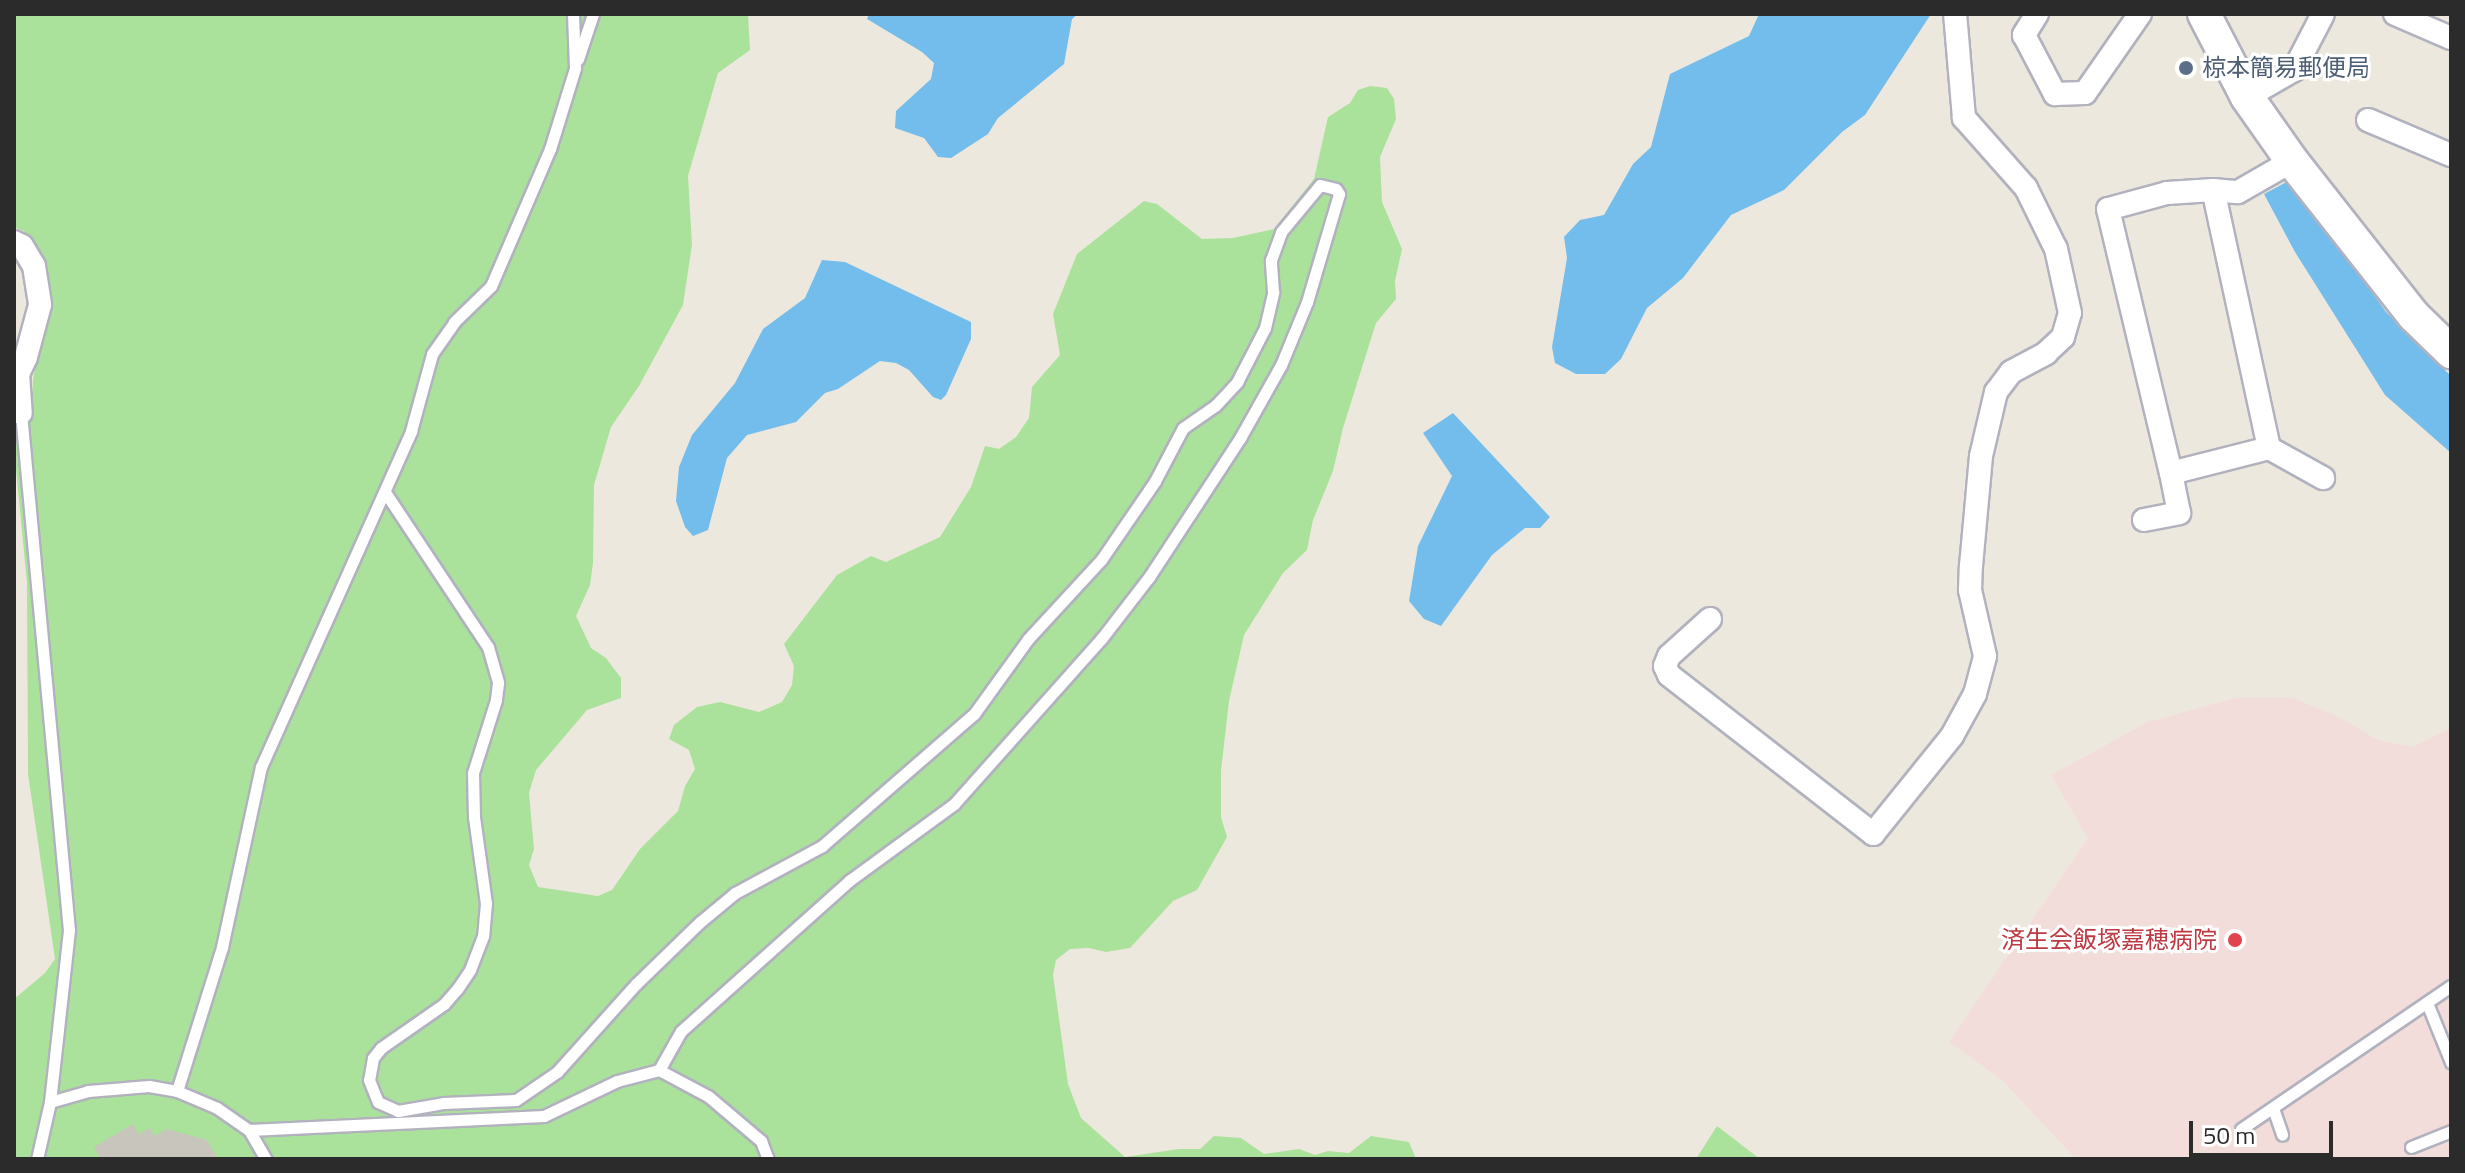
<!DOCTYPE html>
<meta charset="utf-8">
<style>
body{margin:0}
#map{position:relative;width:2465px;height:1173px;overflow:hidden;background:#ede8de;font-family:"Titillium Web","Noto Sans JP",sans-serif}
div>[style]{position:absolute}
.medical>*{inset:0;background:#f3dddb}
.green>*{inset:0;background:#abe29b}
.water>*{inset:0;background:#73bdec}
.building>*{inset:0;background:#c8c5bd}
.roads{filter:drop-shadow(2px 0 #b1b2be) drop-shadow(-2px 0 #b1b2be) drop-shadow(0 2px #b1b2be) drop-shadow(0 -2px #b1b2be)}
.lane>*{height:11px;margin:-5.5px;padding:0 5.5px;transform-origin:5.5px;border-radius:5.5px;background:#fff}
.street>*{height:22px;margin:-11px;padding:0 11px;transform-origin:11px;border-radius:11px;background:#fff}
.secondary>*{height:32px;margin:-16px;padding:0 16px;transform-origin:16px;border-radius:16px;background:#fff}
.dots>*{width:22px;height:22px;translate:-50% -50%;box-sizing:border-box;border:4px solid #fff;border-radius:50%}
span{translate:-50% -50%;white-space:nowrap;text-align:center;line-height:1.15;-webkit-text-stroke:6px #fff;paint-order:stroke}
.service-label{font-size:24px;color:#4e5e75}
.left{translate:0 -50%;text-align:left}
.health-label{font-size:24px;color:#be3a42}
.right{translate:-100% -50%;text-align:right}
.frame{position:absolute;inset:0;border:16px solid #2b2b2b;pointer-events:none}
.scale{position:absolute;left:2189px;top:1121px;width:144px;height:36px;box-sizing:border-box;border:4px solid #2b2b2b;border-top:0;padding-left:10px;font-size:24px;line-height:28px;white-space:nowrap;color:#2b2b2b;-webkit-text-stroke:6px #fff;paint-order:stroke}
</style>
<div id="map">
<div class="medical">
<div style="clip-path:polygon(2235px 698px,2293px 698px,2337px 716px,2378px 740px,2413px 747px,2451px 728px,2451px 1159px,2076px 1159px,2002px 1080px,1949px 1042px,2088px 838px,2051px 775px,2148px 722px)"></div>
</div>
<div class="green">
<div style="clip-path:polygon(14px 14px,748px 14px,750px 50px,718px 73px,688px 176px,692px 245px,683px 305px,639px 386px,611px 427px,594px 485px,593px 563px,590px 585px,576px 616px,591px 648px,606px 658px,621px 678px,621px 698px,587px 710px,536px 770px,529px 793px,534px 849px,529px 865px,538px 887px,598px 896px,612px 890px,640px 849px,678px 811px,685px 786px,695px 769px,689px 750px,669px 739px,674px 725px,697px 707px,720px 702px,759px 712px,782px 702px,792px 685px,794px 666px,784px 644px,837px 575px,871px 556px,886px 562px,940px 537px,971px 487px,985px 446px,999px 449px,1016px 437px,1029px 418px,1032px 387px,1060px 355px,1053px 314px,1077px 254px,1144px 201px,1157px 204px,1202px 239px,1233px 238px,1274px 229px,1314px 179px,1328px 117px,1350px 103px,1358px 90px,1370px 86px,1387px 88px,1394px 99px,1396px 119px,1380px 157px,1382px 202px,1402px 249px,1395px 281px,1396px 299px,1376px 323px,1343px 428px,1333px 471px,1313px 520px,1307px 550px,1283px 573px,1244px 635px,1229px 701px,1221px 771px,1221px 817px,1227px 837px,1197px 890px,1173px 901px,1130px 948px,1106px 952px,1089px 948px,1070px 949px,1056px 960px,1053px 975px,1068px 1084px,1081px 1118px,1125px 1157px,1179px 1149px,1200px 1149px,1214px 1136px,1241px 1138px,1264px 1154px,1299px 1149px,1315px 1155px,1328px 1151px,1349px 1153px,1371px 1136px,1409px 1142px,1416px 1159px,14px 1159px,14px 999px,45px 973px,55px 959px,28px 774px,27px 583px,14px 448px,14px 414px,31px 413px,33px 379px,47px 309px,46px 283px,39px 252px,24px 231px,14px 227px)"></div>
<div style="clip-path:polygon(1717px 1126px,1760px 1159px,1696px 1159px)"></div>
</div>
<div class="water">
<div style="clip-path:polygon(869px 14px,902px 15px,1078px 14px,1072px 19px,1064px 64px,998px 118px,988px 134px,951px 158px,938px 157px,924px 138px,895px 128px,896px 111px,931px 79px,934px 63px,922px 52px,867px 19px)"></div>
<div style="clip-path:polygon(1759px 14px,1931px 14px,1865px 115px,1842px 132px,1784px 190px,1731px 215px,1683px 278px,1647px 308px,1621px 359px,1605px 374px,1576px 374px,1555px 363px,1552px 347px,1567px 258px,1564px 237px,1580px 220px,1604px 215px,1633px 164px,1651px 147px,1670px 74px,1749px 36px)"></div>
<div style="clip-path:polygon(2292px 179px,2386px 312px,2451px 376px,2451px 453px,2385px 395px,2295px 252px,2264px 194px)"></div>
<div style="clip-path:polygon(822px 260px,845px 262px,971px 322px,971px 339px,946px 395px,941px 400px,933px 397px,909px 370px,896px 363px,880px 361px,838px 389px,825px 393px,796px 422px,747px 435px,727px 458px,708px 530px,693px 536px,685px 527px,676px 501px,679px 467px,692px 435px,735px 383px,763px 329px,805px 298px)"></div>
<div style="clip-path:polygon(1453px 413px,1550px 517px,1540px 528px,1525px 528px,1492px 555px,1441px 626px,1424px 619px,1409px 601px,1418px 546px,1452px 476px,1423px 433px)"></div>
</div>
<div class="building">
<div style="clip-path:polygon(133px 1124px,138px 1134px,150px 1128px,154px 1136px,167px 1129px,207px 1140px,218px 1159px,101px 1159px,94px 1147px)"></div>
</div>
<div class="roads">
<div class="lane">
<div style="left:578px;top:59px;width:47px;rotate:-71.6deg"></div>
<div style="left:21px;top:413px;width:519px;rotate:84.7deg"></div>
<div style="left:69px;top:930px;width:173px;rotate:96.3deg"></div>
<div style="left:50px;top:1102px;width:58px;rotate:102.8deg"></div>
<div style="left:385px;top:492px;width:186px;rotate:56.4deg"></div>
<div style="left:488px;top:647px;width:37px;rotate:74deg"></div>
<div style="left:498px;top:683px;width:17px;rotate:97deg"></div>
<div style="left:496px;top:700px;width:77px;rotate:107.5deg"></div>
<div style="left:473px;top:773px;width:44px;rotate:88.7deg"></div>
<div style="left:474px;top:817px;width:87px;rotate:82.1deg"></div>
<div style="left:486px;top:903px;width:33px;rotate:95deg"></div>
<div style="left:483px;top:936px;width:36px;rotate:111deg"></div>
<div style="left:470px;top:970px;width:23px;rotate:124deg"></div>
<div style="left:457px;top:989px;width:20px;rotate:131deg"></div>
<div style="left:444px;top:1004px;width:77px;rotate:145.1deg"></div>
<div style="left:381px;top:1048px;width:13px;rotate:129deg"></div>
<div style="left:373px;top:1058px;width:22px;rotate:100deg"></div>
<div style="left:369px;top:1080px;width:24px;rotate:68deg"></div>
<div style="left:378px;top:1102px;width:22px;rotate:24deg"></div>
<div style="left:398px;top:1111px;width:47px;rotate:-9.9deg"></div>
<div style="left:444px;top:1103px;width:72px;rotate:-2.4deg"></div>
<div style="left:516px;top:1100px;width:50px;rotate:-34.3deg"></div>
<div style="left:557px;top:1072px;width:118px;rotate:-48.1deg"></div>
<div style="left:636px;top:984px;width:89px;rotate:-44.1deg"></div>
<div style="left:700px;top:922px;width:45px;rotate:-39.6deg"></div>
<div style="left:735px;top:893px;width:99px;rotate:-28.4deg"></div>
<div style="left:822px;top:846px;width:201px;rotate:-41deg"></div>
<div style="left:974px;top:714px;width:92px;rotate:-54.2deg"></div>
<div style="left:1028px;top:639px;width:108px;rotate:-47.3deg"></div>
<div style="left:1101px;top:560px;width:96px;rotate:-55.6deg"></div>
<div style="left:1155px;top:481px;width:60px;rotate:-62.2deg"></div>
<div style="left:1183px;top:428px;width:39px;rotate:-35deg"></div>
<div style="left:1215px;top:406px;width:33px;rotate:-47deg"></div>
<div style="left:1237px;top:382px;width:61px;rotate:-62.6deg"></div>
<div style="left:1265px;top:328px;width:37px;rotate:-77deg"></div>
<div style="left:1273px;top:292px;width:32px;rotate:-94deg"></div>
<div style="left:1271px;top:260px;width:30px;rotate:-70deg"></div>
<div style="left:1281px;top:232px;width:61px;rotate:-50.3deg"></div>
<div style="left:1320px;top:185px;width:16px;rotate:14deg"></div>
<div style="left:1336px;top:189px;width:6px;rotate:59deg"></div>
<div style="left:1339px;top:194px;width:113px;rotate:106.5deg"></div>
<div style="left:1307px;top:302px;width:68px;rotate:112.4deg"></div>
<div style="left:1281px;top:365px;width:84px;rotate:119.3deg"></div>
<div style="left:1240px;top:438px;width:166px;rotate:123.2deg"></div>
<div style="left:1149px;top:577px;width:78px;rotate:127.7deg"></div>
<div style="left:1101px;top:639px;width:221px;rotate:131.7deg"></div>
<div style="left:954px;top:804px;width:129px;rotate:143.8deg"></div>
<div style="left:850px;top:880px;width:227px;rotate:138.2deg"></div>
<div style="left:681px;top:1031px;width:45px;rotate:119.4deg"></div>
<div style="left:2427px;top:1003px;width:64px;rotate:67.9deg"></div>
<div style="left:177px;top:1091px;width:151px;rotate:-72.6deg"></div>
<div style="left:222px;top:947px;width:184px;rotate:-77.8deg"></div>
<div style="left:261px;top:767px;width:368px;rotate:-65.9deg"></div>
<div style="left:411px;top:431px;width:80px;rotate:-74.7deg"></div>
<div style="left:432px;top:354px;width:39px;rotate:-55deg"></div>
<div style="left:454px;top:322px;width:52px;rotate:-44.2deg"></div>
<div style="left:491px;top:286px;width:149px;rotate:-66.7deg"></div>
<div style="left:550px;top:149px;width:85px;rotate:-72.8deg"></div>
<div style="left:575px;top:68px;width:54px;rotate:-92.1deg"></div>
<div style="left:50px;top:1102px;width:40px;rotate:-16deg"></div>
<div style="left:88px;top:1091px;width:61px;rotate:-4.7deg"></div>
<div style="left:149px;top:1086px;width:28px;rotate:10deg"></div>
<div style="left:177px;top:1091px;width:43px;rotate:23deg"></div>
<div style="left:217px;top:1108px;width:39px;rotate:35deg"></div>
<div style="left:249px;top:1130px;width:295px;rotate:-2.7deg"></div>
<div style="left:544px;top:1116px;width:81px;rotate:-25.6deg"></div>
<div style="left:617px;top:1081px;width:43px;rotate:-14.7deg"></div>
<div style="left:659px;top:1070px;width:55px;rotate:28deg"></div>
<div style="left:708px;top:1096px;width:70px;rotate:40.3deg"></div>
<div style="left:761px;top:1141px;width:19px;rotate:69deg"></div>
<div style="left:2273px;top:1108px;width:28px;rotate:71deg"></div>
<div style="left:2241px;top:1129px;width:254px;rotate:-34.3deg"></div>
<div style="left:249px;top:1130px;width:34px;rotate:60deg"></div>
<div style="left:2411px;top:1147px;width:43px;rotate:-21.8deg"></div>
</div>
<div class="street">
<div style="left:2037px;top:14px;width:25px;rotate:122deg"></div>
<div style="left:2024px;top:35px;width:67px;rotate:62.3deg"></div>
<div style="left:2055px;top:94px;width:30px;rotate:-2deg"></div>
<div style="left:2085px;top:93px;width:96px;rotate:-55.2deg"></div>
<div style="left:2395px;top:14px;width:61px;rotate:23.2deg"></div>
<div style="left:2247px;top:97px;width:54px;rotate:-29.9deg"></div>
<div style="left:2294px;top:70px;width:63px;rotate:-62.6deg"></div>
<div style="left:2368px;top:120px;width:90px;rotate:22.9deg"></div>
<div style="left:2213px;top:190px;width:46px;rotate:176.3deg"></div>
<div style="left:2167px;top:193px;width:61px;rotate:164.8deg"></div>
<div style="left:2108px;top:209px;width:271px;rotate:76.6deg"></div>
<div style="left:2171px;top:473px;width:101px;rotate:-14.3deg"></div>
<div style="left:2269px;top:448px;width:264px;rotate:-102.2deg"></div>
<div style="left:2213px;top:190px;width:25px;rotate:5deg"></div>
<div style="left:2238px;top:192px;width:62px;rotate:-29.9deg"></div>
<div style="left:14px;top:242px;width:9px;rotate:27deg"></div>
<div style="left:22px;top:246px;width:23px;rotate:59deg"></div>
<div style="left:34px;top:266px;width:39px;rotate:81deg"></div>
<div style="left:40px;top:305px;width:54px;rotate:105.1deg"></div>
<div style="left:26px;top:357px;width:19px;rotate:115deg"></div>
<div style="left:18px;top:374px;width:39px;rotate:86deg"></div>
<div style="left:2269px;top:448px;width:62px;rotate:29.1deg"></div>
<div style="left:2144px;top:520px;width:36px;rotate:-11deg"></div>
<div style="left:2179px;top:513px;width:41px;rotate:-101.3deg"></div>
<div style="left:1710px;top:619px;width:55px;rotate:137.9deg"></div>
<div style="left:1669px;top:656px;width:11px;rotate:112deg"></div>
<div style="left:1665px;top:666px;width:10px;rotate:66deg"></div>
<div style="left:1669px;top:675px;width:259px;rotate:37.9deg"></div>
<div style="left:1873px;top:834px;width:126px;rotate:-51.1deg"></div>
<div style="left:1952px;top:736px;width:48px;rotate:-61.3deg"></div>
<div style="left:1975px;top:694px;width:39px;rotate:-75deg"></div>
<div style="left:1985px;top:656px;width:68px;rotate:-102.8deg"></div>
<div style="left:1970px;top:590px;width:24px;rotate:-88deg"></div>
<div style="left:1971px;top:566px;width:110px;rotate:-84.8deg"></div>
<div style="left:1981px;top:456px;width:66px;rotate:-76.8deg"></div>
<div style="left:1996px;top:392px;width:25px;rotate:-53deg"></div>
<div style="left:2011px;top:372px;width:40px;rotate:-28deg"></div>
<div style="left:2046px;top:353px;width:23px;rotate:-43deg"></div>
<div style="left:2063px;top:337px;width:25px;rotate:-74deg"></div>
<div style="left:2070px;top:313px;width:66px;rotate:-102.3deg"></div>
<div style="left:2056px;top:249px;width:68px;rotate:-116.2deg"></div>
<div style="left:2026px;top:188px;width:94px;rotate:-131.5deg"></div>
<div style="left:1964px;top:118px;width:104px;rotate:-94.9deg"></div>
</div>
<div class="secondary">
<div style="left:2204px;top:14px;width:93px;rotate:62.6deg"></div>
<div style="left:2247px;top:97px;width:78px;rotate:54.9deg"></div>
<div style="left:2292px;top:161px;width:197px;rotate:51.8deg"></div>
<div style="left:2414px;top:316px;width:52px;rotate:44.2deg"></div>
</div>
</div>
<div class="dots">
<div style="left:2186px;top:68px;background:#5c6f8a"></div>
<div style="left:2235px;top:940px;background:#e0444e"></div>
</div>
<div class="service-label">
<span class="left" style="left:2202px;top:68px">椋本簡易郵便局</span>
</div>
<div class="health-label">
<span class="right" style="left:2217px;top:940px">済生会飯塚嘉穂病院</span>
</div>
<div class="frame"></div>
<div class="scale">50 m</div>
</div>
